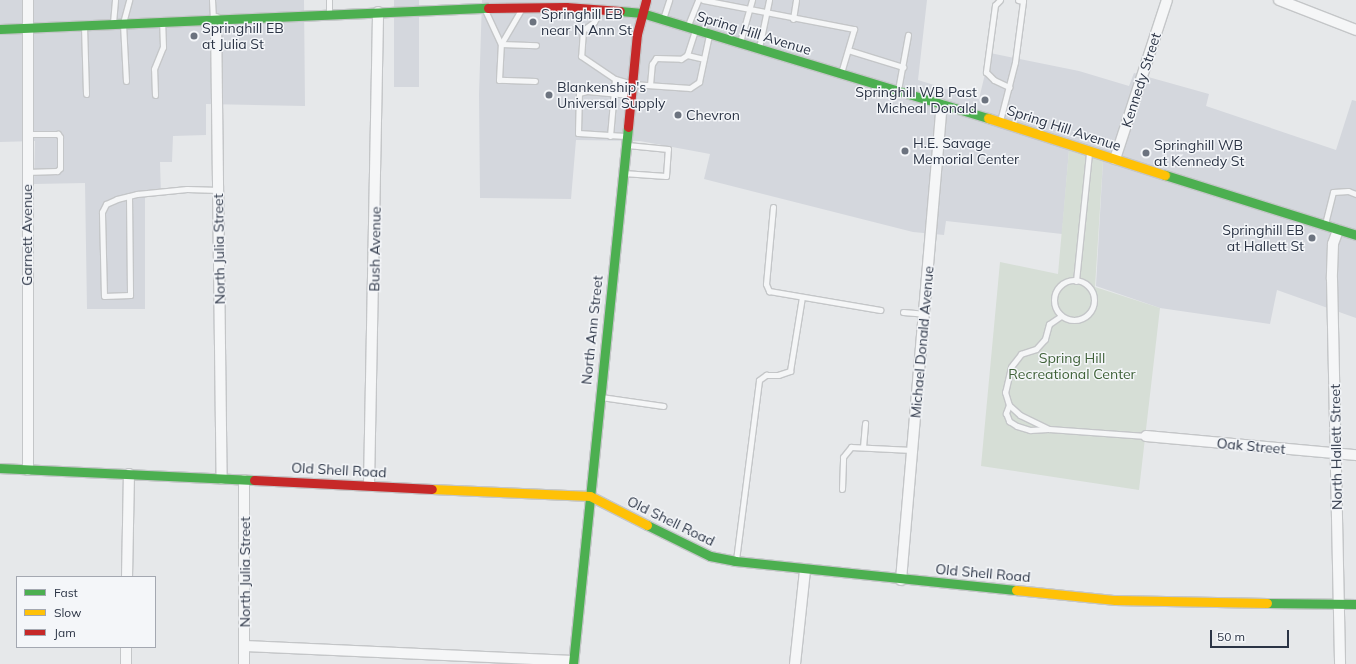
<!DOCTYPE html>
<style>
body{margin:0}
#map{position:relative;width:1356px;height:664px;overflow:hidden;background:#e6e8ea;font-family:Mulish,sans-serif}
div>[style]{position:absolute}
.built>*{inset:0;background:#d4d7dd;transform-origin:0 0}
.green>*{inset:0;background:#d6ded6}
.roads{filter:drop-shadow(1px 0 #c4c6c8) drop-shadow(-1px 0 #c4c6c8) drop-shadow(0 1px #c4c6c8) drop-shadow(0 -1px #c4c6c8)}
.lane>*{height:5px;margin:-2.5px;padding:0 2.5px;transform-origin:2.5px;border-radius:2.5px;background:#f5f6f7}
.lane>.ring{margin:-2.5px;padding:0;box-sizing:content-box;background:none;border:5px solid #f5f6f7;border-radius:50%}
.street>*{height:10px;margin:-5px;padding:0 5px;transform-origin:5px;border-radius:5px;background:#f5f6f7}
.fast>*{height:9px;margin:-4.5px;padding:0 4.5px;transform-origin:4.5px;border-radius:4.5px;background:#4caf50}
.slow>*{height:9px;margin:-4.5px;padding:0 4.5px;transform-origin:4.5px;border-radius:4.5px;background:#ffc107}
.jam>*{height:9px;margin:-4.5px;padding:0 4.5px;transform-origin:4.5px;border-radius:4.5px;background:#c62828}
.dots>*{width:11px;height:11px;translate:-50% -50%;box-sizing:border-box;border:2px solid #f4f6f9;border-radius:50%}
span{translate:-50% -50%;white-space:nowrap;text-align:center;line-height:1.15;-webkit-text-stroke:3px #f4f6f9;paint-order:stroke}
.poi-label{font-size:14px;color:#2b3445}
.left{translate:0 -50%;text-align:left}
.right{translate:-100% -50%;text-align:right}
.street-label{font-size:14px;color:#2b3445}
.park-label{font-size:14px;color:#3f6138}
.legend{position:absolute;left:16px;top:576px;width:140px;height:72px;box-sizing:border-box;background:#f4f6f9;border:1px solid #a4a8b1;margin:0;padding:5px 7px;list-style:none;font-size:12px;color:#2b3445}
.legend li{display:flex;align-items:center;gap:8px;height:20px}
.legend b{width:20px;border:1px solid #a4a8b1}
.scale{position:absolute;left:1210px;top:630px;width:79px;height:18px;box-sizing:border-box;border:2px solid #2b3445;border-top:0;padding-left:5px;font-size:12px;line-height:14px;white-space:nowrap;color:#2b3445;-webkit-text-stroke:3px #f4f6f9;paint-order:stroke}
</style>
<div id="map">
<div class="built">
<div style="clip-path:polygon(0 0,304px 0,305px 106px,206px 104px,206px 135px,173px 136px,172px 162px,160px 162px,161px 195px,145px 196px,145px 309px,87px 309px,85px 183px,34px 184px,35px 141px,0 142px)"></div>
<div style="left:394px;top:0;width:25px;height:87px"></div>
<div style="clip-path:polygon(482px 0,927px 0,918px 80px,979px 99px,990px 53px,1079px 71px,1129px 86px,1134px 73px,1209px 94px,1206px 106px,1336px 150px,1352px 100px,1356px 101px,1356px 318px,1277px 290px,1270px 324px,1160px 308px,1096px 286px,1103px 161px,1069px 150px,1062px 234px,946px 221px,944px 235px,913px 232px,704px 179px,710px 154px,640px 141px,576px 140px,571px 199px,480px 198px,479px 94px)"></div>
</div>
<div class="green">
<div style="clip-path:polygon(1069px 150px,1103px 161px,1095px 287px,1160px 308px,1139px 490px,981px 466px,1000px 262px,1058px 274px)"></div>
</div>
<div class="roads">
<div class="lane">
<div style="left:212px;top:0;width:19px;rotate:87deg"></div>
<div style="left:329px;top:0;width:13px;rotate:90deg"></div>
<div style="left:703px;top:0;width:154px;rotate:10.9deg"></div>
<div style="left:854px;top:29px;width:46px;rotate:106.5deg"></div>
<div style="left:1000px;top:0;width:7px;rotate:135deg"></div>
<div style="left:995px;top:5px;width:68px;rotate:97.7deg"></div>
<div style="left:986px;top:72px;width:11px;rotate:45deg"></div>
<div style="left:994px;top:80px;width:17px;rotate:25deg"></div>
<div style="left:485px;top:10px;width:38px;rotate:65deg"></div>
<div style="left:501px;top:44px;width:42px;rotate:-59.7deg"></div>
<div style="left:600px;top:12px;width:12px;rotate:121deg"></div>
<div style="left:594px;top:22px;width:14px;rotate:144deg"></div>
<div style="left:583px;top:30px;width:26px;rotate:94deg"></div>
<div style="left:581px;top:56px;width:41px;rotate:34.1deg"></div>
<div style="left:615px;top:79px;width:18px;rotate:16deg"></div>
<div style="left:632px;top:84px;width:58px;rotate:3.9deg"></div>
<div style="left:690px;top:88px;width:11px;rotate:-34deg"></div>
<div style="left:699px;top:82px;width:48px;rotate:-78deg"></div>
<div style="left:663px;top:19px;width:20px;rotate:-72deg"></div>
<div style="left:793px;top:19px;width:19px;rotate:-81deg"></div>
<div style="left:113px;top:23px;width:23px;rotate:-85deg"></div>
<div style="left:688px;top:25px;width:27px;rotate:-68deg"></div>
<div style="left:84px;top:26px;width:68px;rotate:88.3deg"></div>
<div style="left:740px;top:42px;width:44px;rotate:-74.1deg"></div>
<div style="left:759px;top:48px;width:49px;rotate:-78.2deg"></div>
<div style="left:848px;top:50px;width:58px;rotate:17.2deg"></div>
<div style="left:687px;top:55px;width:17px;rotate:13deg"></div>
<div style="left:126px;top:81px;width:58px;rotate:-93deg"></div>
<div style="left:123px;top:23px;width:24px;rotate:-75deg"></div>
<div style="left:535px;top:81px;width:36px;rotate:-178deg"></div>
<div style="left:499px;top:80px;width:36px;rotate:-87deg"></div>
<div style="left:501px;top:44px;width:35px;rotate:2deg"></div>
<div style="left:650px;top:85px;width:21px;rotate:-85deg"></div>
<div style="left:652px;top:64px;width:7px;rotate:-56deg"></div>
<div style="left:656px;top:58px;width:25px;rotate:2deg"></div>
<div style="left:681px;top:59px;width:7px;rotate:-34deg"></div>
<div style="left:687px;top:55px;width:26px;rotate:-72deg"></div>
<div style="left:898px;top:90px;width:56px;rotate:-79.7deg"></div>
<div style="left:155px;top:95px;width:26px;rotate:-92deg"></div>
<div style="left:154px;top:69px;width:24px;rotate:-68deg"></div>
<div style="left:163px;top:47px;width:24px;rotate:-92deg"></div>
<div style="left:1000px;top:121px;width:61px;rotate:-75.7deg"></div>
<div style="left:1015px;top:62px;width:62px;rotate:-82.5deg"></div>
<div style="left:1023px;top:1px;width:5px;rotate:-169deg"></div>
<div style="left:610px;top:136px;width:57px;rotate:-85deg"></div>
<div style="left:625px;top:136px;width:47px;rotate:-176.3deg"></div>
<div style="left:578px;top:133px;width:40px;rotate:-88.6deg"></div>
<div style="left:579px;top:93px;width:8px;rotate:-14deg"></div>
<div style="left:587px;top:91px;width:43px;rotate:5.3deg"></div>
<div style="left:26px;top:172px;width:31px;rotate:-2deg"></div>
<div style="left:57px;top:171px;width:4px;rotate:-45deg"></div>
<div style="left:60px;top:168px;width:31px;rotate:-90deg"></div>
<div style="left:60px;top:137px;width:4px;rotate:-124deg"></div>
<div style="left:58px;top:134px;width:30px;rotate:180deg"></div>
<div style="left:623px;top:173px;width:43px;rotate:4deg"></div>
<div style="left:666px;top:176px;width:27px;rotate:-86deg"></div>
<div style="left:668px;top:149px;width:41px;rotate:-174.4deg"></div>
<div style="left:129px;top:196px;width:99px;rotate:89.4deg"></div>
<div style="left:130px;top:295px;width:26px;rotate:178deg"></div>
<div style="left:104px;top:296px;width:84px;rotate:-91.4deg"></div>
<div style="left:102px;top:212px;width:9px;rotate:-63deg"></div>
<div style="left:106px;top:204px;width:12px;rotate:-24deg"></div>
<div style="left:117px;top:199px;width:21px;rotate:-14deg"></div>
<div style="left:137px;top:194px;width:50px;rotate:-5.7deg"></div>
<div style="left:187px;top:189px;width:32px;rotate:2deg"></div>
<div style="left:773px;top:207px;width:77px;rotate:95.2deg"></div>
<div style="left:766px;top:284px;width:8px;rotate:67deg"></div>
<div style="left:769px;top:291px;width:113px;rotate:9.7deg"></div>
<div style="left:1325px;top:224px;width:33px;rotate:-76deg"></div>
<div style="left:1333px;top:192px;width:15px;rotate:-4deg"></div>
<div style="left:1348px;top:191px;width:9px;rotate:21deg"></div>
<div class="ring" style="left:1054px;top:280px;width:35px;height:35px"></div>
<div style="left:1076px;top:281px;width:129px;rotate:-84.2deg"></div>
<div style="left:903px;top:312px;width:21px;rotate:5deg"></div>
<div style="left:1061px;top:316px;width:14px;rotate:146deg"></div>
<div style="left:1049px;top:324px;width:16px;rotate:105deg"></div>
<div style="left:1045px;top:339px;width:13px;rotate:132deg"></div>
<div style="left:1036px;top:349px;width:16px;rotate:162deg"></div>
<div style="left:1021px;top:354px;width:16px;rotate:128deg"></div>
<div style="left:1011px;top:367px;width:26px;rotate:103deg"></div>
<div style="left:1005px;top:392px;width:14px;rotate:73deg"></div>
<div style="left:1009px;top:405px;width:15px;rotate:42deg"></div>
<div style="left:1020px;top:415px;width:32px;rotate:26deg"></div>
<div style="left:1049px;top:429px;width:97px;rotate:4.1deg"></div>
<div style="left:601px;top:397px;width:63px;rotate:8.3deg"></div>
<div style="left:1009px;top:405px;width:9px;rotate:111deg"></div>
<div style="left:1006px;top:413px;width:9px;rotate:69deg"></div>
<div style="left:1009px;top:421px;width:9px;rotate:32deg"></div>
<div style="left:1017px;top:426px;width:14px;rotate:17deg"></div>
<div style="left:1030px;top:430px;width:18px;rotate:-3deg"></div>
<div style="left:863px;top:447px;width:24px;rotate:-85deg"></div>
<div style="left:842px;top:489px;width:32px;rotate:-88deg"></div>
<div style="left:843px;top:457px;width:13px;rotate:-51deg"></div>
<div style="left:851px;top:447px;width:61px;rotate:2.8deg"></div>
<div style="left:736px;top:560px;width:181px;rotate:-82.7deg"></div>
<div style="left:759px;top:380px;width:9px;rotate:-36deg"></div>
<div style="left:766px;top:375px;width:12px"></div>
<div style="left:778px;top:375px;width:13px;rotate:-18deg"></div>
<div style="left:790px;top:371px;width:75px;rotate:-80.8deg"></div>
</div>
<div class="street">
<div style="left:28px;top:0;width:470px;rotate:90deg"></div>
<div style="left:1279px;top:0;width:83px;rotate:21.3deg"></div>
<div style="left:216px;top:19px;width:460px;rotate:89.3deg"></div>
<div style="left:1115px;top:159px;width:167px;rotate:-71.9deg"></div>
<div style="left:1338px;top:230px;width:15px;rotate:110deg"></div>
<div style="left:1333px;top:244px;width:35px;rotate:92deg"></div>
<div style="left:1332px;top:279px;width:385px;rotate:88.8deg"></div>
<div style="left:1146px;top:436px;width:211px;rotate:5.2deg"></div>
<div style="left:244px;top:480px;width:184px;rotate:90deg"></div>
<div style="left:369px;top:485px;width:473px;rotate:-88.9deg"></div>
<div style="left:127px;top:577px;width:103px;rotate:-88.9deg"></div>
<div style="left:901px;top:580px;width:477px;rotate:-85.1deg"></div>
<div style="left:245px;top:646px;width:328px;rotate:2.6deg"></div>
<div style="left:126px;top:664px;width:17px;rotate:-90deg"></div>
<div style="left:795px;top:664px;width:95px;rotate:-83.9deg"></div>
</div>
<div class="fast">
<div style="left:620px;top:11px;width:22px;rotate:5deg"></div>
<div style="left:642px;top:13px;width:362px;rotate:16.9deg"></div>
<div style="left:0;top:29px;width:488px;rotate:-2.5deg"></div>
<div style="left:1165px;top:175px;width:200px;rotate:17.4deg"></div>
<div style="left:0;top:468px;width:254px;rotate:2.7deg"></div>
<div style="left:647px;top:525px;width:70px;rotate:26.2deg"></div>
<div style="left:710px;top:556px;width:25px;rotate:11deg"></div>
<div style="left:735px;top:561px;width:282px;rotate:5.9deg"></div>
<div style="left:1267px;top:603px;width:89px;rotate:0.6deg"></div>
<div style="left:573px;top:664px;width:540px;rotate:-84.15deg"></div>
</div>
<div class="slow">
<div style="left:988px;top:118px;width:186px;rotate:17.9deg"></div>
<div style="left:432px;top:489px;width:158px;rotate:2.5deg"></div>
<div style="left:590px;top:496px;width:64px;rotate:27deg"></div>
<div style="left:1016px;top:590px;width:100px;rotate:5.8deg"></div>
<div style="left:1115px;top:600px;width:152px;rotate:1.1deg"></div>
</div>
<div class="jam">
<div style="left:488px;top:8px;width:78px;rotate:-0.7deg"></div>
<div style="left:566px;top:7px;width:54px;rotate:4.2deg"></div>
<div style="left:628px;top:127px;width:93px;rotate:-84.5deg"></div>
<div style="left:637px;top:34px;width:35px;rotate:-75deg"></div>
<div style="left:254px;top:480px;width:178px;rotate:2.9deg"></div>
</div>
</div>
<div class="dots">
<div style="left:533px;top:22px;background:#6c737f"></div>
<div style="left:194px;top:36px;background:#6c737f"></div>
<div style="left:549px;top:95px;background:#6c737f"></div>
<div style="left:985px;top:100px;background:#6c737f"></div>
<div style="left:678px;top:115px;background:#6c737f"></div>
<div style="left:905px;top:151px;background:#6c737f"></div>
<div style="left:1146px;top:153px;background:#6c737f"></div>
<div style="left:1312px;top:238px;background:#6c737f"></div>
</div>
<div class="poi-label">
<span class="left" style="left:541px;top:22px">Springhill EB<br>near N Ann St</span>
<span class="left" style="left:202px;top:36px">Springhill EB<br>at Julia St</span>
<span class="left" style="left:557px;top:95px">Blankenship's<br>Universal Supply</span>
<span class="right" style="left:977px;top:100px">Springhill WB Past<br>Micheal Donald</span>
<span class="left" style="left:686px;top:115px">Chevron</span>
<span class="left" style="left:913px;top:151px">H.E. Savage<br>Memorial Center</span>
<span class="left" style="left:1154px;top:153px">Springhill WB<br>at Kennedy St</span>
<span class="right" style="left:1304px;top:238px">Springhill EB<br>at Hallett St</span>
</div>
<div class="street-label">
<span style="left:754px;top:33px;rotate:17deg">Spring Hill Avenue</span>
<span style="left:1141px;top:80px;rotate:-72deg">Kennedy Street</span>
<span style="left:1064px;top:128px;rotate:18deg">Spring Hill Avenue</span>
<span style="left:27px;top:235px;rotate:-90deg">Garnett Avenue</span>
<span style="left:219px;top:249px;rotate:-91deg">North Julia Street</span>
<span style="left:375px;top:249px;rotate:-89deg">Bush Avenue</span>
<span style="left:592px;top:330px;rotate:-84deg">North Ann Street</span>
<span style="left:922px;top:342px;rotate:-85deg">Michael Donald Avenue</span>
<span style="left:1251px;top:446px;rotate:5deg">Oak Street</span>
<span style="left:1336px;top:447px;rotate:-91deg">North Hallett Street</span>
<span style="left:339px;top:470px;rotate:3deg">Old Shell Road</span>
<span style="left:671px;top:521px;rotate:26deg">Old Shell Road</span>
<span style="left:245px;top:572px;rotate:-90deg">North Julia Street</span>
<span style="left:983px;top:573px;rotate:5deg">Old Shell Road</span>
</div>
<div class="park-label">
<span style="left:1072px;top:366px">Spring Hill<br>Recreational Center</span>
</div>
<ul class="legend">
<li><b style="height:5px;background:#4caf50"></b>Fast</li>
<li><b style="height:5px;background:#ffc107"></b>Slow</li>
<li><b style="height:5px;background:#c62828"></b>Jam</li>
</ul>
<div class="scale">50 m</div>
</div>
